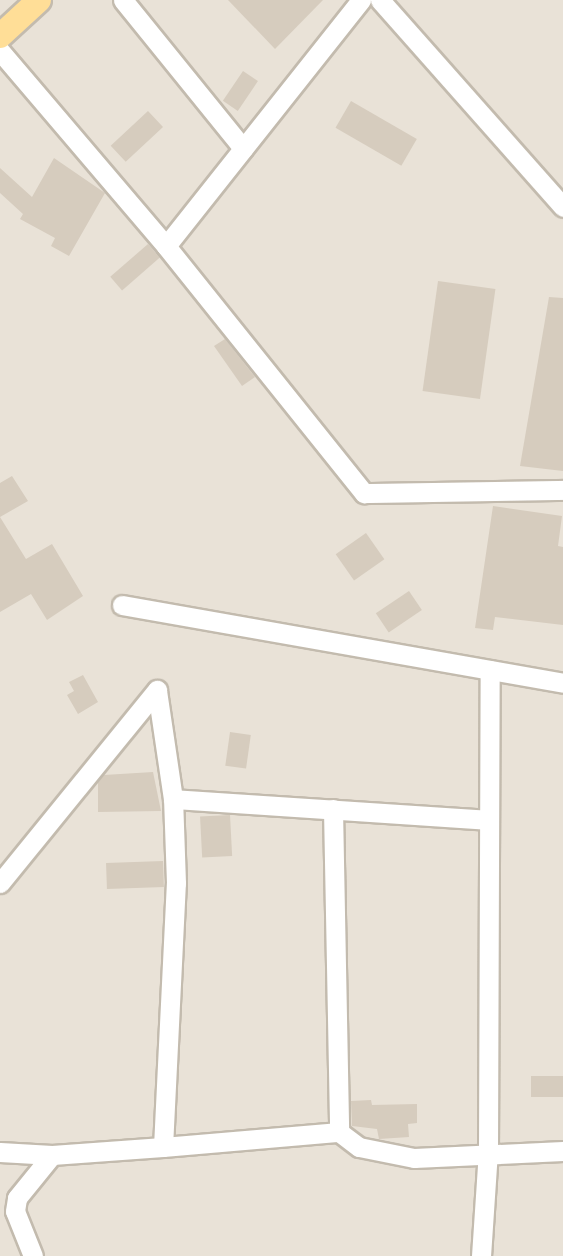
<!DOCTYPE html>
<style>
body{margin:0}
#map{position:relative;width:563px;height:1256px;overflow:hidden;background:#f5f1e9;font-family:Roboto,sans-serif}
div>[style]{position:absolute}
.residential>*{inset:0;background:#e9e2d7;transform-origin:0 0}
.building>*{inset:0;background:#d6ccbe;transform-origin:0 0}
.roads{filter:drop-shadow(2px 0 #c3bbae) drop-shadow(-2px 0 #c3bbae) drop-shadow(0 2px #c3bbae) drop-shadow(0 -2px #c3bbae)}
.minor>*{height:19px;margin:-9.5px;padding:0 9.5px;transform-origin:9.5px;border-radius:9.5px;background:#fff}
.major>*{height:24px;margin:-12px;padding:0 12px;transform-origin:12px;border-radius:12px;background:#ffde97}
span{translate:-50% -50%;white-space:nowrap;text-align:center;line-height:1.15;-webkit-text-stroke:7px #fff;paint-order:stroke}
</style>
<div id="map">
<div class="residential">
<div style="left:0;top:0;width:563px;height:1256px"></div>
</div>
<div class="building">
<div style="clip-path:polygon(228px 0,323px 0,275px 49px)"></div>
<div style="left:243px;top:71px;width:18px;height:36px;rotate:34deg"></div>
<div style="left:351px;top:101px;width:76px;height:31px;rotate:30deg"></div>
<div style="left:148px;top:111px;width:22px;height:51px;rotate:47deg"></div>
<div style="clip-path:polygon(54px 158px,105px 193px,69px 256px,51px 246px,55px 238px,20px 219px,23px 214px,0 193px,0 168px,32px 197px)"></div>
<div style="left:148px;top:244px;width:18px;height:50px;rotate:49deg"></div>
<div style="left:438px;top:281px;width:58px;height:111px;rotate:8deg"></div>
<div style="clip-path:polygon(549px 297px,563px 298px,563px 471px,520px 466px)"></div>
<div style="clip-path:polygon(225px 339px,255px 377px,242px 386px,214px 346px)"></div>
<div style="clip-path:polygon(12px 476px,28px 501px,0 517px,26px 559px,52px 544px,83px 596px,47px 620px,31px 594px,0 612px,0 483px)"></div>
<div style="clip-path:polygon(493px 506px,562px 516px,558px 546px,563px 547px,563px 625px,495px 617px,493px 630px,475px 628px)"></div>
<div style="left:366px;top:533px;width:32px;height:37px;rotate:55deg"></div>
<div style="left:409px;top:591px;width:23px;height:40px;rotate:56deg"></div>
<div style="clip-path:polygon(83px 675px,98px 702px,78px 714px,67px 695px,74px 691px,69px 682px)"></div>
<div style="left:230px;top:732px;width:21px;height:34px;rotate:8deg"></div>
<div style="clip-path:polygon(153px 772px,161px 811px,98px 812px,98px 782px,104px 775px)"></div>
<div style="left:230px;top:815px;width:41px;height:30px;rotate:87deg"></div>
<div style="left:163px;top:861px;width:26px;height:57px;rotate:88deg"></div>
<div style="left:563px;top:1076px;width:21px;height:32px;rotate:90deg"></div>
<div style="clip-path:polygon(371px 1100px,372px 1105px,417px 1104px,417px 1123px,408px 1124px,409px 1137px,379px 1139px,377px 1129px,352px 1126px,351px 1101px)"></div>
</div>
<div class="roads">
<div class="minor">
<div style="left:123px;top:0;width:191px;rotate:51deg"></div>
<div style="left:380px;top:0;width:276px;rotate:48.5deg"></div>
<div style="left:0;top:51px;width:256px;rotate:49.6deg"></div>
<div style="left:166px;top:246px;width:317px;rotate:51.3deg"></div>
<div style="left:364px;top:493px;width:199px;rotate:-0.9deg"></div>
<div style="left:166px;top:246px;width:314px;rotate:-51.6deg"></div>
<div style="left:122px;top:605px;width:448px;rotate:10deg"></div>
<div style="left:173px;top:799px;width:316px;rotate:3.8deg"></div>
<div style="left:333px;top:809px;width:323px;rotate:88.9deg"></div>
<div style="left:339px;top:1132px;width:25px;rotate:37deg"></div>
<div style="left:359px;top:1147px;width:56px;rotate:11.3deg"></div>
<div style="left:414px;top:1158px;width:149px;rotate:-2.7deg"></div>
<div style="left:0;top:883px;width:249px;rotate:-50.9deg"></div>
<div style="left:163px;top:1147px;width:177px;rotate:-4.9deg"></div>
<div style="left:0;top:1152px;width:52px;rotate:3.3deg"></div>
<div style="left:52px;top:1155px;width:111px;rotate:-4.1deg"></div>
<div style="left:163px;top:1147px;width:264px;rotate:-87.2deg"></div>
<div style="left:176px;top:883px;width:84px;rotate:-92deg"></div>
<div style="left:173px;top:799px;width:110px;rotate:-98.4deg"></div>
<div style="left:33px;top:1256px;width:48px;rotate:-111.8deg"></div>
<div style="left:15px;top:1211px;width:13px;rotate:-81deg"></div>
<div style="left:17px;top:1198px;width:55px;rotate:-50.9deg"></div>
<div style="left:481px;top:1256px;width:105px;rotate:-86.2deg"></div>
<div style="left:488px;top:1151px;width:481px;rotate:-89.8deg"></div>
</div>
<div class="major">
<div style="left:0;top:36px;width:53px;rotate:-42.7deg"></div>
</div>
</div>
</div>
